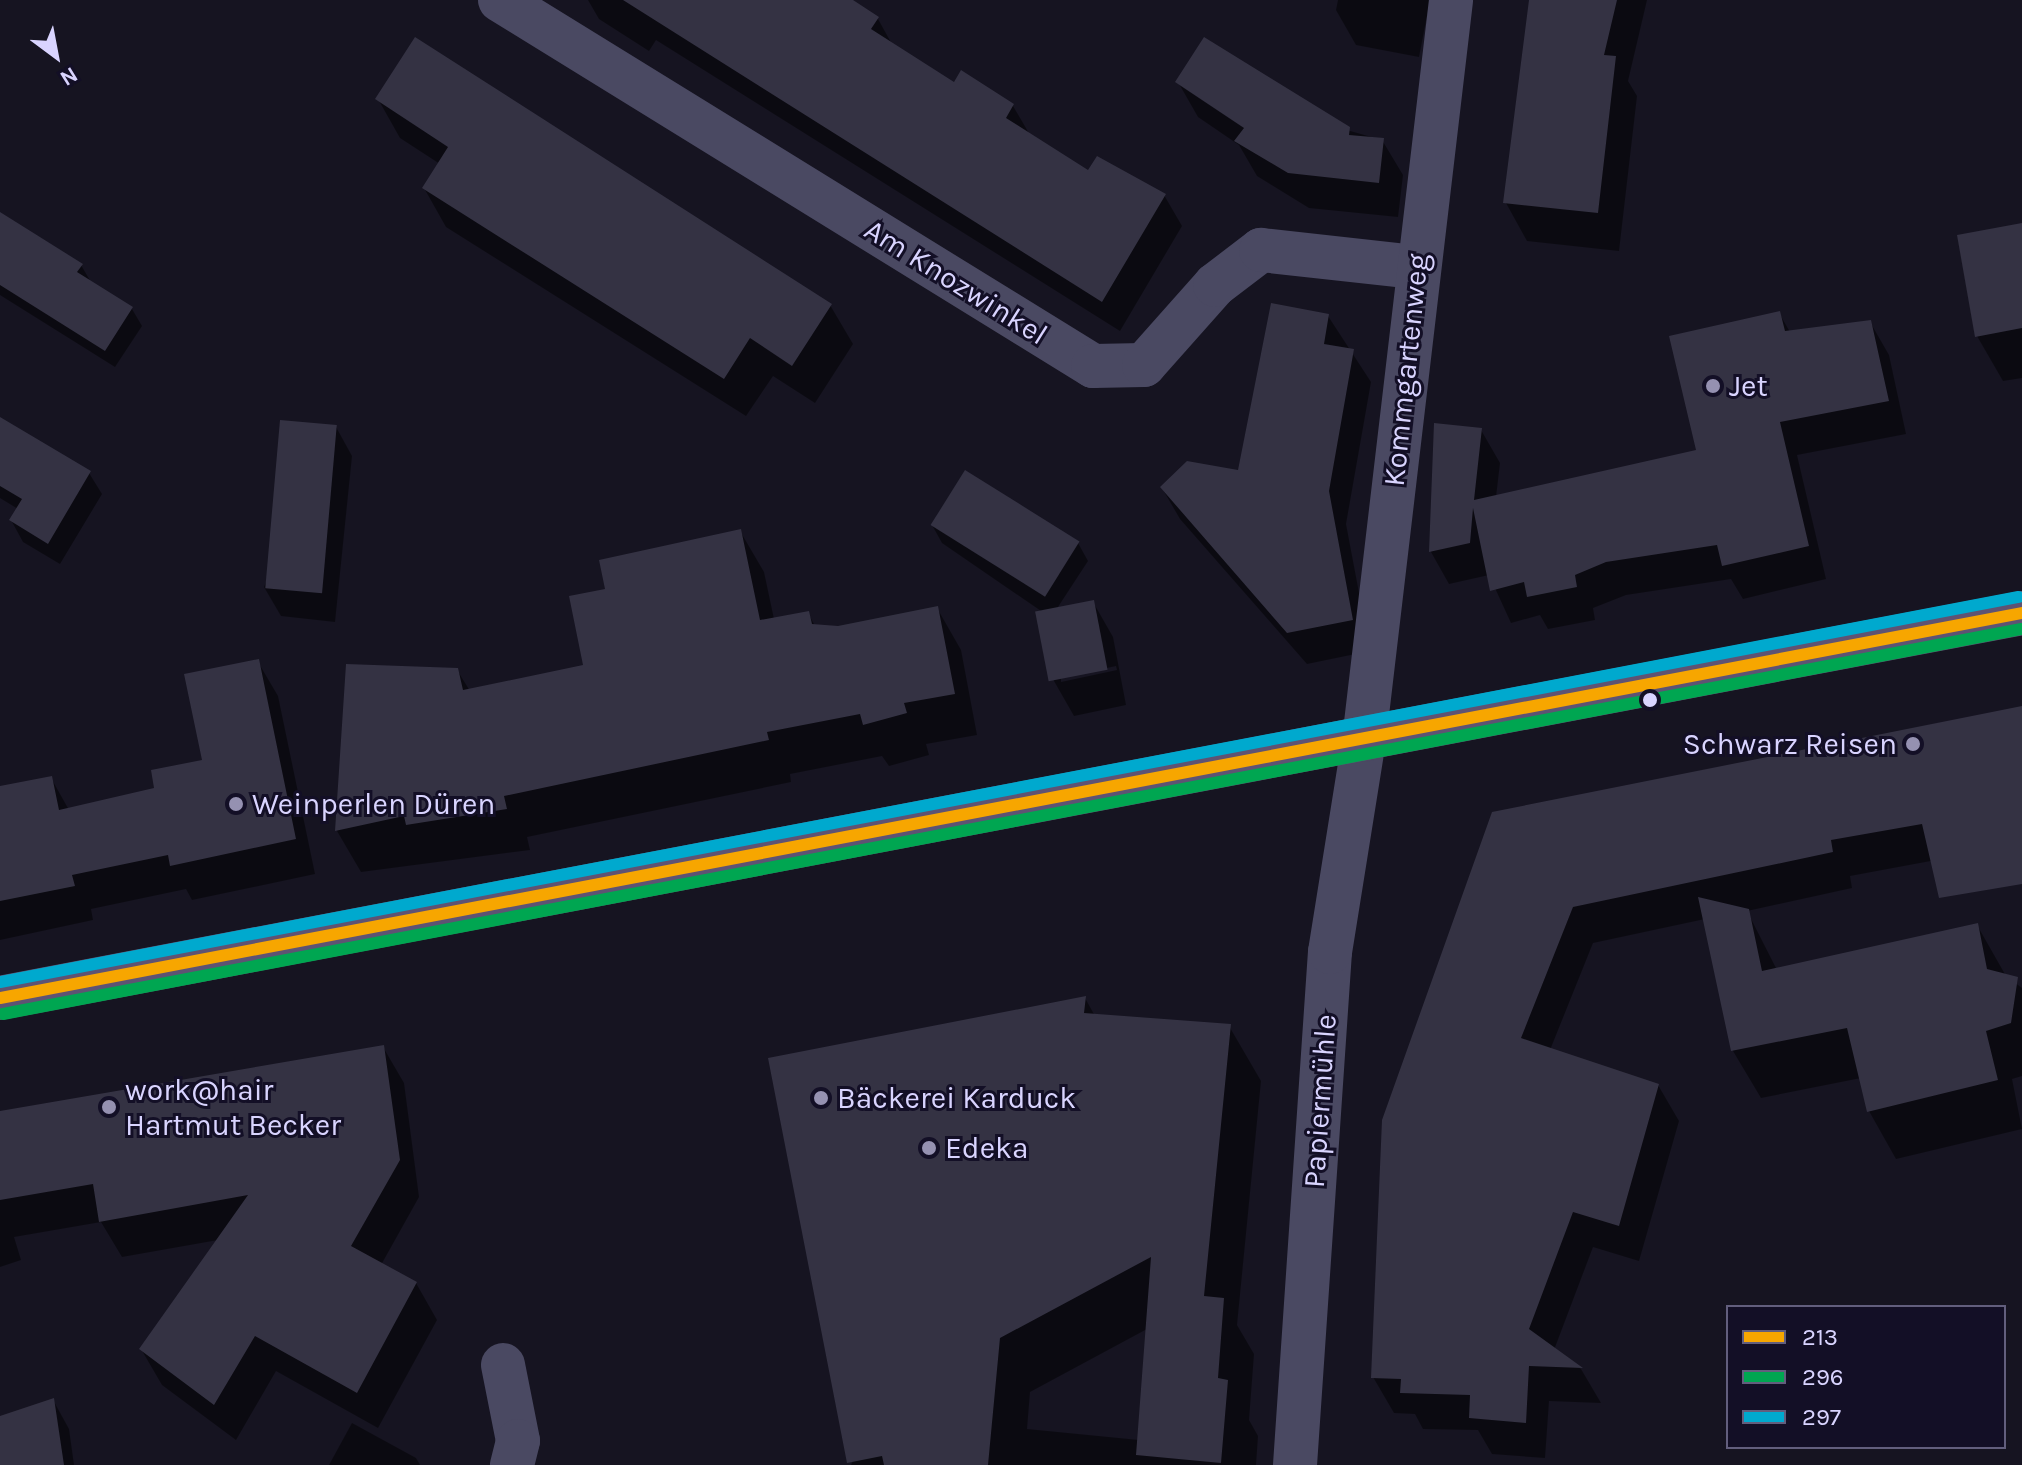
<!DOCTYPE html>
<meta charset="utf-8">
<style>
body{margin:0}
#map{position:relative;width:2022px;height:1465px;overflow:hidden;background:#161421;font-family:Karla,sans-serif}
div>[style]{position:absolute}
.shadow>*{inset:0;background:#0007}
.building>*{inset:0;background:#343243;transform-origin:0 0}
.street>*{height:44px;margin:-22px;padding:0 22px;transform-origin:22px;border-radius:22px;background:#4a4962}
.primary>*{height:44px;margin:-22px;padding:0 22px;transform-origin:22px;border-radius:22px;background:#5e5373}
.bus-1>*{height:12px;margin:-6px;padding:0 6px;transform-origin:6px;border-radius:6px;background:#f7a600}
.bus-2>*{height:12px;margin:-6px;padding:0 6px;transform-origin:6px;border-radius:6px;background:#00a651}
.bus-3>*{height:12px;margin:-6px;padding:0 6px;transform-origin:6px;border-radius:6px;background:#00a9ce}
.dots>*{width:22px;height:22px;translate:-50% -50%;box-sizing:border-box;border:4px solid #130f26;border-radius:50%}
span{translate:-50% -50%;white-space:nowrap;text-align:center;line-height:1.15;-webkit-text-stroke:6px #130f26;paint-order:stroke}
.street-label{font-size:30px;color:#d9d4ff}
.poi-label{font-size:30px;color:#d9d4ff}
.left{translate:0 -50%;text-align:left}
.right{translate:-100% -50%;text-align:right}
.legend{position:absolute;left:1726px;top:1305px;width:280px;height:144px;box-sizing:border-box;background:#130f26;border:2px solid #625e7d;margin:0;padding:10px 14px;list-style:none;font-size:24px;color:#d9d4ff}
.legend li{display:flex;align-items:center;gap:16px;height:40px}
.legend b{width:40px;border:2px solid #625e7d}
.north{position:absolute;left:16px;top:16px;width:80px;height:80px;-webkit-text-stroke:6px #130f26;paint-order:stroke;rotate:148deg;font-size:22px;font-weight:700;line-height:32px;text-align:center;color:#d9d4ff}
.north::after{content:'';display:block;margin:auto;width:28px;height:36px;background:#d9d4ff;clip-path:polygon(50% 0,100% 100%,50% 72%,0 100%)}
</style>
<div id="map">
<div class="shadow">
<div style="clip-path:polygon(588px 0,849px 0,878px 19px,893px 46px,954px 85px,1013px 106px,1030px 135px,1089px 172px,1164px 195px,1182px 226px,1120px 331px,656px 40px,649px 51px,599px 19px)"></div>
<div style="clip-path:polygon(1338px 0,1430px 0,1419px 57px,1356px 45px,1336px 10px)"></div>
<div style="clip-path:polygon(1534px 0,1647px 0,1628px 81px,1637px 96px,1619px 251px,1527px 241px,1506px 203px)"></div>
<div style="clip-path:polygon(1178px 82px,1382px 140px,1403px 175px,1398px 217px,1309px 208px,1257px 176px,1239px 145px,1198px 117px)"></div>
<div style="clip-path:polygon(378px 99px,830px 305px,853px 344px,815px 403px,773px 376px,746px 416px,446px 227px,424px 188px,440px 164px,400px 138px)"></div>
<div style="clip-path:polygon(0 216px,81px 265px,92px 284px,132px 309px,142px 326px,115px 367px,0 295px)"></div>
<div style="clip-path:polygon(2022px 225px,2022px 378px,2003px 381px,1977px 336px)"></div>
<div style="clip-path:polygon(1779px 313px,1790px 332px,1870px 322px,1889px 355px,1906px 434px,1797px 455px,1826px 579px,1743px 599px,1731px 579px,1626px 595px,1593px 608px,1595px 620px,1548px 629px,1540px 615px,1511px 623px,1489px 575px,1449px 584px,1431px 552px,1481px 430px,1500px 463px,1496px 497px,1698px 452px)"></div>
<div style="clip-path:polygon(1328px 316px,1371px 382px,1346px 524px,1370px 651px,1307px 664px,1180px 519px,1162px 488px,1240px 472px)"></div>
<div style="clip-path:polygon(0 419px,89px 473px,102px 494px,60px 564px,23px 542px,11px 520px,18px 509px,0 498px)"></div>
<div style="clip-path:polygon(336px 427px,352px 456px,335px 622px,281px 616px,264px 587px)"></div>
<div style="clip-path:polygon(evenodd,932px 525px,1078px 543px,1088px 561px,1056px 610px,1093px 602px,1113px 637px,1126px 705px,1074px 716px,1054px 681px,1044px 613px,942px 543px,932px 525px,1116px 666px,1117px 670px,1061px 682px,1061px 678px,1116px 666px)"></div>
<div style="clip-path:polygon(740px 531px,764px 572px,774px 619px,808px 613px,815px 626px,838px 628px,937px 608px,961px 650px,977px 735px,926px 744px,929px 755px,889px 766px,882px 756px,790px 774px,791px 782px,527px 837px,530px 850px,361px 872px,337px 831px,457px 670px,470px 691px,586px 667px,608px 591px)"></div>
<div style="clip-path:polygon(258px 662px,278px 696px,315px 874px,192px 900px,186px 889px,91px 909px,93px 920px,0 940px,0 788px,51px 778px,69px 810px,157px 790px,204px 761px)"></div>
<div style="clip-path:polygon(2022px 708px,2022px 865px,1936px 860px,1850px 876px,1852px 888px,1747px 911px,1777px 970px,1977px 925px,2006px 976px,2022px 988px,2022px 1076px,2012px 1079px,2022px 1129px,1896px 1159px,1869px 1111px,1861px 1078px,1761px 1098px,1733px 1051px,1705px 919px,1593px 943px,1550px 1050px,1658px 1085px,1679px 1121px,1639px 1261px,1593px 1247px,1554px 1350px,1581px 1369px,1601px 1403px,1549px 1401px,1545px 1458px,1492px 1454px,1478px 1430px,1423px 1429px,1415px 1414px,1394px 1413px,1373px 1377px,1493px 814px)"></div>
<div style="clip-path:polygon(evenodd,1085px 998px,1095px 1016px,1229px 1026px,1261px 1081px,1237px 1325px,1254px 1354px,1249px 1420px,1258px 1436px,1256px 1465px,851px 1465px,1085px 998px,1147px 1329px,1139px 1440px,1027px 1429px,1030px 1392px,1147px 1329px)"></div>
<div style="clip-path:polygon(383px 1047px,404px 1083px,419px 1197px,381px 1265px,416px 1283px,437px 1320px,378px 1428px,276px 1371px,236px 1440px,162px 1385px,141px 1349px,218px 1240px,122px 1257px,101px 1222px,14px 1237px,21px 1260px,0 1267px,0 1114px)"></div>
<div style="clip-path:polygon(53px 1400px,69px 1429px,74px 1465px,0 1465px,0 1418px)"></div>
<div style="clip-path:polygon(352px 1423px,416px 1458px,420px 1465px,329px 1465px)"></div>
</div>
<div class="building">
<div style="clip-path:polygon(623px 0,853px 0,879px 17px,871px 29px,954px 82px,961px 70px,1014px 104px,1006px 118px,1088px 170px,1097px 156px,1166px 194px,1102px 302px)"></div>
<div style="clip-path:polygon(1529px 0,1617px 0,1604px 55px,1616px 56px,1598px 213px,1503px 203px)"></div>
<div style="clip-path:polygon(415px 37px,832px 304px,792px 366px,750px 338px,724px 379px,422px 188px,448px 147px,375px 99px)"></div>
<div style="clip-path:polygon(1204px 37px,1350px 127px,1349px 135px,1384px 138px,1379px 183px,1288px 173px,1234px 141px,1244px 128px,1175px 82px)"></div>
<div style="clip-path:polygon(0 212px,83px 264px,77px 272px,133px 307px,105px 351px,0 285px)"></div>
<div style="clip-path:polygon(2022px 223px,2022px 328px,1975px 337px,1957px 235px)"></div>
<div style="clip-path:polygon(1271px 303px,1329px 314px,1324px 344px,1354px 349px,1329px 491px,1353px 620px,1287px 633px,1160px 487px,1187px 461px,1238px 470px)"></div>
<div style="clip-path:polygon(1780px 311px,1785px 331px,1871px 320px,1889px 401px,1780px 422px,1809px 546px,1722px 566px,1717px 545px,1606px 562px,1575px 575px,1577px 587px,1527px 597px,1524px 582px,1490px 591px,1473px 508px,1470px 543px,1429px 552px,1434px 423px,1482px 428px,1474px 500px,1696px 450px,1669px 336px)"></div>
<div style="clip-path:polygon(0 417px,91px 471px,48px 544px,9px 520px,22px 499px,0 486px)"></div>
<div style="left:280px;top:420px;width:57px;height:169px;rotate:5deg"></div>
<div style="left:965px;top:470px;width:135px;height:65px;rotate:32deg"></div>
<div style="clip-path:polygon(741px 529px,760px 620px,809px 611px,812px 624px,838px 626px,938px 606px,955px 694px,904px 703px,907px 713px,863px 725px,860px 714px,767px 732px,769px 740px,504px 796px,507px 809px,406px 825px,404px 816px,335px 831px,346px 664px,458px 668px,463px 690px,583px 665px,569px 596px,605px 589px,599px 560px)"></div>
<div style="left:1094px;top:600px;width:71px;height:60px;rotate:79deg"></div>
<div style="clip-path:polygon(259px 659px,296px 839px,170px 866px,168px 855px,72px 875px,75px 886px,0 901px,0 786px,52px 776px,59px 810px,154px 788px,151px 770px,202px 760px,184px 674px)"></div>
<div style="clip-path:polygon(2022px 706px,2022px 884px,1939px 898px,1922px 824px,1831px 840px,1833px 852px,1573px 907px,1521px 1038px,1659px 1084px,1619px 1226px,1573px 1212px,1529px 1329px,1583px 1368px,1529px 1366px,1526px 1423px,1469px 1418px,1470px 1395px,1400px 1393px,1401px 1379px,1371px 1378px,1382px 1120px,1492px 812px)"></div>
<div style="clip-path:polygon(1698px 897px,1749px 909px,1762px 971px,1978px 923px,1987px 969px,2018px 977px,2011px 1023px,1986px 1031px,1998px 1080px,1867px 1112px,1847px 1028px,1731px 1051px)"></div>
<div style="clip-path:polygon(1086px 996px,1084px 1013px,1231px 1024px,1204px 1296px,1224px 1298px,1218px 1378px,1228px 1380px,1221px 1463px,1136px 1455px,1151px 1257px,1000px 1338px,988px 1465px,884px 1465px,882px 1456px,847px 1463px,768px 1058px)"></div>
<div style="clip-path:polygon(384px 1045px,400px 1160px,351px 1246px,417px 1282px,357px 1393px,255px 1336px,214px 1405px,139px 1349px,248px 1195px,99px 1222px,93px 1184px,0 1200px,0 1111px)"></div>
<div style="clip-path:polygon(54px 1398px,64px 1465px,0 1465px,0 1416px)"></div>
</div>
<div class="street">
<div style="left:500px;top:0;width:697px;rotate:31.68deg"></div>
<div style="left:1093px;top:366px;width:51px;rotate:-1.1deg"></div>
<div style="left:1144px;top:365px;width:107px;rotate:-48.4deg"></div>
<div style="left:1215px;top:285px;width:58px;rotate:-37.3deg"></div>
<div style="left:1261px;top:250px;width:156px;rotate:6.3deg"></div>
<div style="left:503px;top:1365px;width:77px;rotate:78.8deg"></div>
<div style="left:518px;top:1441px;width:25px;rotate:104deg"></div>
<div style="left:1295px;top:1465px;width:514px;rotate:-86.1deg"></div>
<div style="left:1330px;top:952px;width:215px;rotate:-80.9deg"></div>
<div style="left:1364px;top:740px;width:745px;rotate:-83.29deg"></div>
</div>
<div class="primary">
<div style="left:0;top:998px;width:2058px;rotate:-10.78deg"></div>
</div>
<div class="bus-1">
<div style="left:0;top:998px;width:2058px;rotate:-10.78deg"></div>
</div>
<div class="bus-2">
<div style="left:3px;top:1014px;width:2055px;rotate:-10.8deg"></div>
</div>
<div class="bus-3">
<div style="left:0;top:982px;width:2055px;rotate:-10.8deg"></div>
</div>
<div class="dots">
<div style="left:1713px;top:386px;background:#9591b1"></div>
<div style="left:1650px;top:700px;background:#d9d4ff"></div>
<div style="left:1913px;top:744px;background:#9591b1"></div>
<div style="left:236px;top:804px;background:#9591b1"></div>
<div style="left:821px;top:1098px;background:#9591b1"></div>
<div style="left:109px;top:1107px;background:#9591b1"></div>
<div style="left:929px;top:1148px;background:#9591b1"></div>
</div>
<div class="street-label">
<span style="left:956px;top:282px;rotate:32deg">Am Knozwinkel</span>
<span style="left:1406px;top:370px;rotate:-84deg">Kommgartenweg</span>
<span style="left:1320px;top:1101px;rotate:-86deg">Papiermühle</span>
</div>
<div class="poi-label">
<span class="left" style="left:1729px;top:386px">Jet</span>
<span class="right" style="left:1897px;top:744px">Schwarz Reisen</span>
<span class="left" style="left:252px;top:804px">Weinperlen Düren</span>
<span class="left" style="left:125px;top:1107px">work@hair<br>Hartmut Becker</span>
<span class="left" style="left:837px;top:1098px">Bäckerei Karduck</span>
<span class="left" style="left:945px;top:1148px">Edeka</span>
</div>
<ul class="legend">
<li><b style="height:10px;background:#f7a600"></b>213</li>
<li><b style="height:10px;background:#00a651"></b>296</li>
<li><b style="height:10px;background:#00a9ce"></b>297</li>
</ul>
<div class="north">N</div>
</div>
